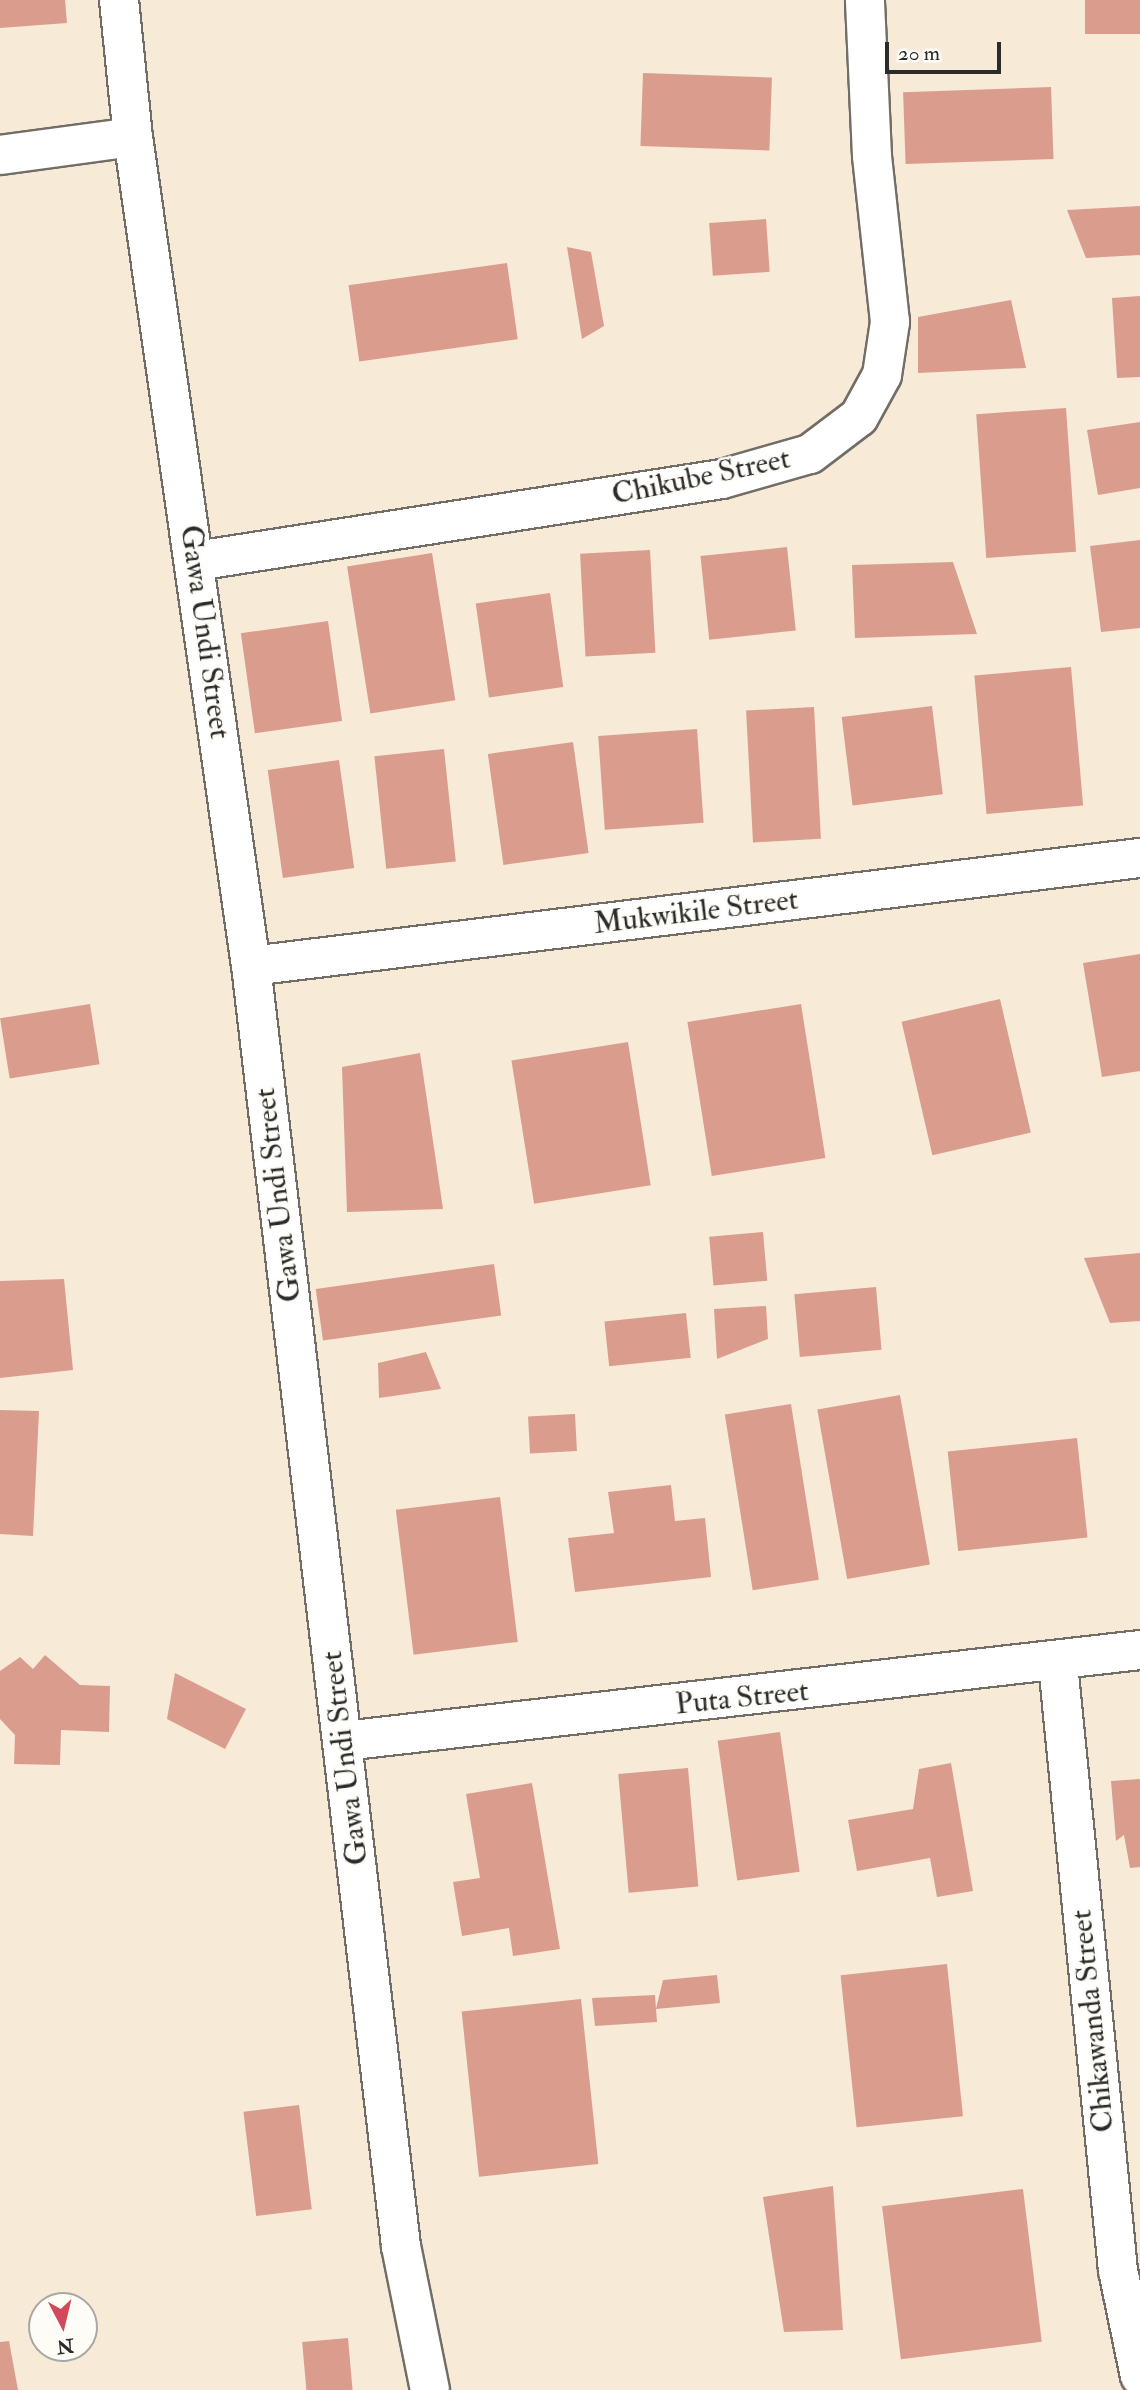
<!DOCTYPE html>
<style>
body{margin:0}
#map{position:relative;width:1140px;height:2390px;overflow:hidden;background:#f7ead7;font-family:"IM FELL Double Pica",serif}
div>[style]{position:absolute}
.building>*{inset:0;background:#da9d8d;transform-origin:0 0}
.roads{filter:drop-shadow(2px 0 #726e67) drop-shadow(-2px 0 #726e67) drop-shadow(0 2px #726e67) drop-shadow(0 -2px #726e67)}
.minor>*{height:38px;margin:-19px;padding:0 19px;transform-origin:19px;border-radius:19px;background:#fff}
.tertiary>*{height:38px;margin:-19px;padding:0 19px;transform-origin:19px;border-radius:19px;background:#fff}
span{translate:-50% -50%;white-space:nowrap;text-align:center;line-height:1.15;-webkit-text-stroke:5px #fdfcf7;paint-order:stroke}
.street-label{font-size:30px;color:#2b2b2b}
.north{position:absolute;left:28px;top:2292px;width:70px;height:70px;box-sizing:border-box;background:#fdfcf7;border:2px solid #a9a8a5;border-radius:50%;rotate:173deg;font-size:19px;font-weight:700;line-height:28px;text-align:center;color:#2b2b2b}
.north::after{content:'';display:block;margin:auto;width:24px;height:32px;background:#d1495b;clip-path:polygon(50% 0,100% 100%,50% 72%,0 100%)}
.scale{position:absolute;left:885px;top:42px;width:116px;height:32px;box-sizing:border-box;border:4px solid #2b2b2b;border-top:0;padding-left:9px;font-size:21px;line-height:24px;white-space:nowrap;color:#2b2b2b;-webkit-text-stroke:5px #fdfcf7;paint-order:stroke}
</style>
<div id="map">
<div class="building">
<div style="clip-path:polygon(0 0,65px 0,67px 23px,0 28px)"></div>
<div style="left:1085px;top:0;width:55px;height:34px"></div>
<div style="left:643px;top:73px;width:129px;height:73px;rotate:2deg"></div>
<div style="left:1051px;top:87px;width:72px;height:148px;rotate:88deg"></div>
<div style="clip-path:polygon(1140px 206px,1140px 255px,1086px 258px,1067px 210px)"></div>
<div style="left:766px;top:219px;width:53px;height:57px;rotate:86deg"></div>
<div style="clip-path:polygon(567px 247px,591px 252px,604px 326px,582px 339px)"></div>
<div style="left:507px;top:263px;width:77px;height:160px;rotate:82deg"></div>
<div style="clip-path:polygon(1140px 296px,1140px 377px,1117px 378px,1112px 298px)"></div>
<div style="clip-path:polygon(1011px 300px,1026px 368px,918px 373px,918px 317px)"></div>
<div style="left:1066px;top:408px;width:144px;height:90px;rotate:86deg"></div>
<div style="clip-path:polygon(1140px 422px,1140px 488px,1098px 495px,1087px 430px)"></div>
<div style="clip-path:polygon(1140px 540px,1140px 628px,1101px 632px,1090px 546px)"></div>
<div style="left:787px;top:547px;width:84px;height:87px;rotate:84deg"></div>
<div style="left:650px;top:550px;width:103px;height:70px;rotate:87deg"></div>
<div style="left:432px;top:553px;width:149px;height:86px;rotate:81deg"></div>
<div style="clip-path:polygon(953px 562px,977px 634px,855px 638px,852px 565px)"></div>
<div style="left:550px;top:593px;width:95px;height:75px;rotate:82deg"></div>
<div style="left:328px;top:621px;width:101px;height:88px;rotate:82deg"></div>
<div style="left:1071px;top:667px;width:139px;height:97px;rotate:85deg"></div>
<div style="left:932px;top:706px;width:89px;height:91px;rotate:83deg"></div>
<div style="left:814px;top:707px;width:132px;height:68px;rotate:87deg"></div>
<div style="left:697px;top:729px;width:94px;height:99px;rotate:86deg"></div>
<div style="left:573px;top:742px;width:112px;height:86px;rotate:82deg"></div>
<div style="left:444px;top:749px;width:113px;height:70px;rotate:84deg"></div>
<div style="left:339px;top:760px;width:109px;height:72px;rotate:82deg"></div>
<div style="clip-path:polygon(1140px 954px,1140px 1071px,1102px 1077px,1083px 963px)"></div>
<div style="left:1000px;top:999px;width:137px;height:101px;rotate:77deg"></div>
<div style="left:90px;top:1004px;width:61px;height:91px;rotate:81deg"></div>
<div style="left:801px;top:1004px;width:156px;height:115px;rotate:81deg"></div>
<div style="left:628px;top:1042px;width:145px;height:118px;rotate:81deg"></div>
<div style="clip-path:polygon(420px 1053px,443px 1209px,347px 1212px,342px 1067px)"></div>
<div style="left:763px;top:1232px;width:49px;height:54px;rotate:85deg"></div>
<div style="clip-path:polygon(1140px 1253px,1140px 1321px,1110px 1323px,1084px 1258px)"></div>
<div style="left:494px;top:1264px;width:52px;height:180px;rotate:82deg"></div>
<div style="clip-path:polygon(64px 1279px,73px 1370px,0 1378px,0 1281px)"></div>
<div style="left:876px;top:1287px;width:63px;height:82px;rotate:85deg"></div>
<div style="clip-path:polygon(766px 1306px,768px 1339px,717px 1359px,714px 1309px)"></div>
<div style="left:686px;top:1313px;width:45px;height:82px;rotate:84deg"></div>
<div style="clip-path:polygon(426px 1352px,441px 1389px,379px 1398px,378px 1363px)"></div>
<div style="left:900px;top:1395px;width:172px;height:84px;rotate:80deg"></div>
<div style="left:791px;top:1404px;width:178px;height:67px;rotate:81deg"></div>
<div style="clip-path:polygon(0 1410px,39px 1411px,33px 1536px,0 1534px)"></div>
<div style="left:575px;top:1414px;width:37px;height:47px;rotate:87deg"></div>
<div style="left:1077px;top:1438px;width:100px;height:130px;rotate:84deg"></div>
<div style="clip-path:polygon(671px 1485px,675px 1521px,705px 1518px,711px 1577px,575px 1592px,568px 1538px,614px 1533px,608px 1492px)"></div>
<div style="left:500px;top:1497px;width:146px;height:105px;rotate:83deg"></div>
<div style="clip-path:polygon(45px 1655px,80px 1685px,110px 1686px,109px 1732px,61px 1730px,60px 1765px,14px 1764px,15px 1735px,0 1719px,0 1671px,20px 1657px,33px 1669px)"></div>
<div style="clip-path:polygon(175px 1673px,246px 1709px,225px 1749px,167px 1719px)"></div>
<div style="left:780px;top:1732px;width:141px;height:63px;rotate:82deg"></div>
<div style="clip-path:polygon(951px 1763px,973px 1891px,937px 1897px,930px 1858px,857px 1871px,848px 1820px,913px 1809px,919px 1769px)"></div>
<div style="left:688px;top:1768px;width:119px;height:70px;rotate:85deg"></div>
<div style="clip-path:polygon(1140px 1779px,1140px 1867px,1130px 1868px,1124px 1835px,1116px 1841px,1111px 1781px)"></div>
<div style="clip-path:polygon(532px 1783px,560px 1949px,513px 1956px,509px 1928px,462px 1936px,453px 1882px,480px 1878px,466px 1794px)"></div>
<div style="left:947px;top:1964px;width:153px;height:107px;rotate:84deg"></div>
<div style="clip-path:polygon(717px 1975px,720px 2003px,656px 2009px,657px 2022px,595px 2026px,592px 1998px,655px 1995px,656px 2009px,663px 1980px)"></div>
<div style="left:581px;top:1999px;width:166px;height:120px;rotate:84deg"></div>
<div style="left:299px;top:2105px;width:105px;height:56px;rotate:83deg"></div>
<div style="clip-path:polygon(833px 2186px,843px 2330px,784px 2332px,763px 2197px)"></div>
<div style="left:1023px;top:2189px;width:154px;height:142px;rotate:83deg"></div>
<div style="left:348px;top:2338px;width:52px;height:46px;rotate:85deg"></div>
<div style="clip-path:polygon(9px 2341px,18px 2390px,0 2390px,0 2342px)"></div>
</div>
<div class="roads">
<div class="minor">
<div style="left:119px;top:0;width:138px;rotate:84.2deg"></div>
<div style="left:133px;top:137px;width:837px;rotate:81.9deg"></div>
<div style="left:0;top:155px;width:134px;rotate:-7.7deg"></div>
<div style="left:196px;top:561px;width:532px;rotate:-8.86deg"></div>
<div style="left:722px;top:479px;width:91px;rotate:-15.9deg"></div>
<div style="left:810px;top:454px;width:61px;rotate:-37.1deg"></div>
<div style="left:859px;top:417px;width:48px;rotate:-61.3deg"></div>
<div style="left:882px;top:375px;width:54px;rotate:-81.4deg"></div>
<div style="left:890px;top:322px;width:167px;rotate:-96.2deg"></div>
<div style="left:872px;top:156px;width:156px;rotate:-92.6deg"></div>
<div style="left:1058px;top:1664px;width:609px;rotate:84.35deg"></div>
<div style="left:1118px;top:2270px;width:108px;rotate:78.3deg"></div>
<div style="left:344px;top:1741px;width:801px;rotate:-6.52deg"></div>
</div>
<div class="tertiary">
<div style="left:430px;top:2390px;width:147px;rotate:-101.4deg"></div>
<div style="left:401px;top:2246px;width:1289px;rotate:-96.68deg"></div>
<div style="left:251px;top:966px;width:896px;rotate:-6.93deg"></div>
</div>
</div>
<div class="street-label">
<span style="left:701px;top:477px;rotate:-12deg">Chikube Street</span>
<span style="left:205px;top:632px;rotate:82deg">Gawa Undi Street</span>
<span style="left:696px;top:912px;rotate:-7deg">Mukwikile Street</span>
<span style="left:278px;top:1195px;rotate:-97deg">Gawa Undi Street</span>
<span style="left:742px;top:1698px;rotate:-6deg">Puta Street</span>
<span style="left:345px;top:1758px;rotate:-97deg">Gawa Undi Street</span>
<span style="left:1093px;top:2021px;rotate:-96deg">Chikawanda Street</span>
</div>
<div class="north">N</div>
<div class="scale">20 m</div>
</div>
